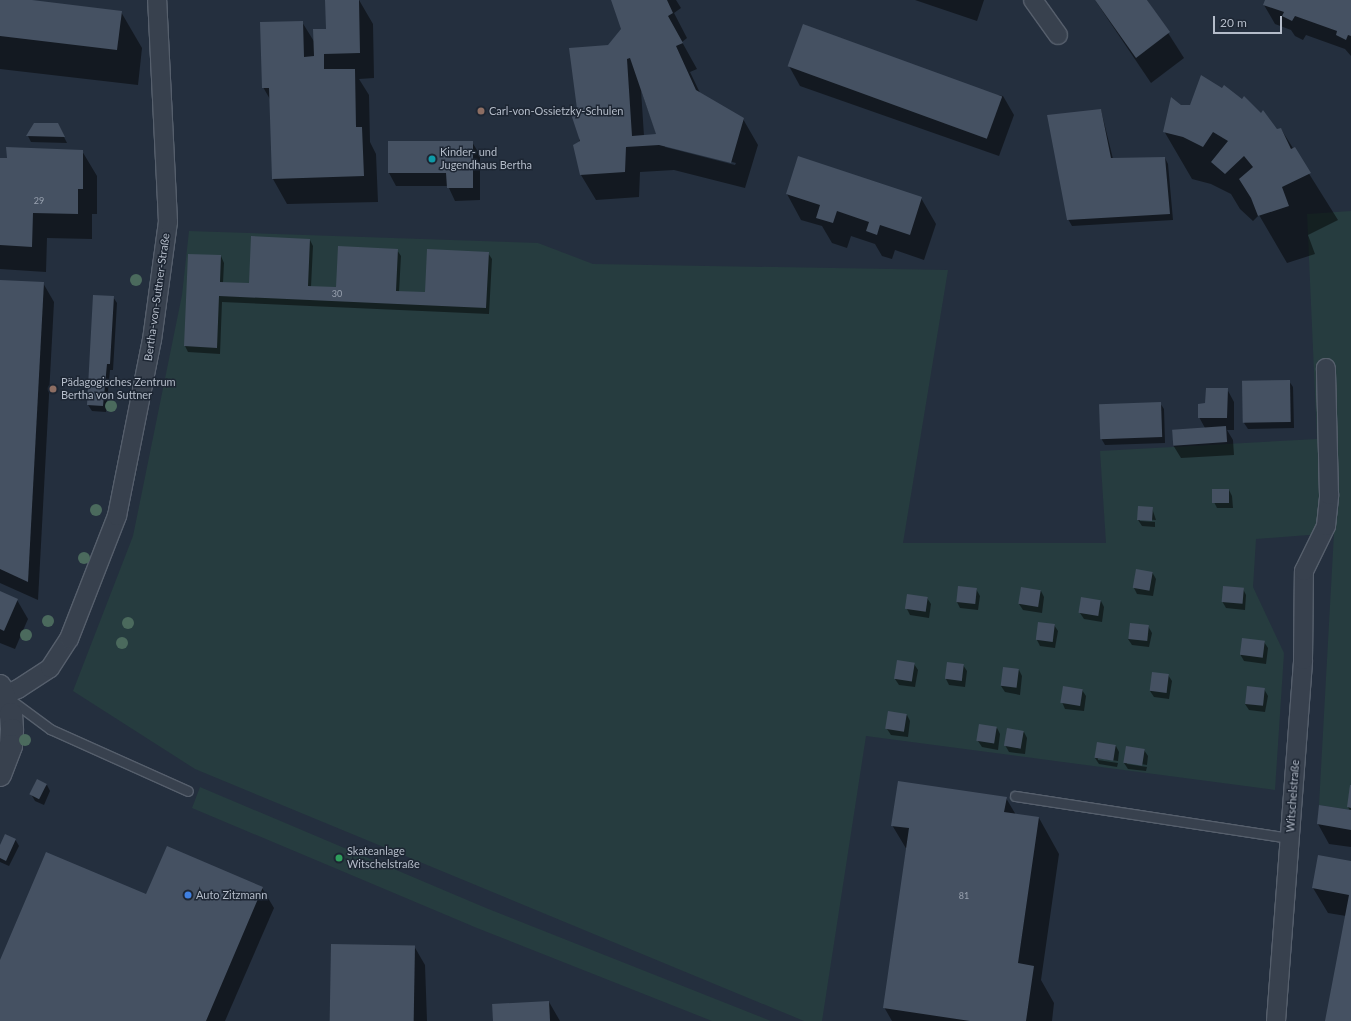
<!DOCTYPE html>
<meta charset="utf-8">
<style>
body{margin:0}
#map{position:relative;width:1351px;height:1021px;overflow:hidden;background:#242f3e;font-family:Lato,sans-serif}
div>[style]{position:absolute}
.green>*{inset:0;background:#263c3f}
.shadow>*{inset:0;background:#0007}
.building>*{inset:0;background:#455162;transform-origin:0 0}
.roads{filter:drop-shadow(1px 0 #565f6c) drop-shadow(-1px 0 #565f6c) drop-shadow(0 1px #565f6c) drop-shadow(0 -1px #565f6c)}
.service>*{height:9px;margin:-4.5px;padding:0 4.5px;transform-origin:4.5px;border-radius:4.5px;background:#38414e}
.minor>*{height:18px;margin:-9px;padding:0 9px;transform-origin:9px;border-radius:9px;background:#38414e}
.tertiary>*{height:22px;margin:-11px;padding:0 11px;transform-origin:11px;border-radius:11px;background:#38414e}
.trees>*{width:12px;height:12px;margin:-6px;border-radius:50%;background:#4b6a5d}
.dots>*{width:11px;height:11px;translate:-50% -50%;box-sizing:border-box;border:2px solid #1d2633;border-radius:50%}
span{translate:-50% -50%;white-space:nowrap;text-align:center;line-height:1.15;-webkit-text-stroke:3px #1d2633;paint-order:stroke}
.number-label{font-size:9px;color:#98a1af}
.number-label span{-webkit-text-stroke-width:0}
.poi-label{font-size:11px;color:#b4bcc9}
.left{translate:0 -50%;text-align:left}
.street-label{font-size:11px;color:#b4bcc9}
.scale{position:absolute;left:1213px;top:16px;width:69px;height:18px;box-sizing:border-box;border:2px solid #b4bcc9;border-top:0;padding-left:5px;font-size:12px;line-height:14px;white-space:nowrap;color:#b4bcc9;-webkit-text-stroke:3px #1d2633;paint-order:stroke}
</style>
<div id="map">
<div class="green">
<div style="clip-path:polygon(1351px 211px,1351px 810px,1319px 805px,1334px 533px,1256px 539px,1253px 587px,1284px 653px,1275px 790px,866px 736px,822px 1021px,804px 1021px,195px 769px,73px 691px,133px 536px,182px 295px,189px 231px,538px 243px,593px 264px,948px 270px,903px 543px,1106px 543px,1100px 451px,1317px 439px,1307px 214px)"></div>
<div style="clip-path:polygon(200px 787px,486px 908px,771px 1021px,712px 1021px,477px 928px,192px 808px)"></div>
</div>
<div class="shadow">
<div style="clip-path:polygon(0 0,24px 0,121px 12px,142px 48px,138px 85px,0 69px)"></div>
<div style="clip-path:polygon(326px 0,359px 0,373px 24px,374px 78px,359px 79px,369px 95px,370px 142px,376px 154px,378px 202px,287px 204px,273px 179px,271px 101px,263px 87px,302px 22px,315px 43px,327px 30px)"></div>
<div style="clip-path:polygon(evenodd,612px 0,676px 0,681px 8px,674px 13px,687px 38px,682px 42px,697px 69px,690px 72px,700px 93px,743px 119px,758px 145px,745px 188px,674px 170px,640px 172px,639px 197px,596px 200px,581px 175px,578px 110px,608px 46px,622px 29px,612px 0,641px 90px,657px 135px,644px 136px,641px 90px,612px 0,665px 145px,736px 163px,735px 165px,665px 147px,665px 145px)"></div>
<div style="clip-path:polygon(915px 0,984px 0,977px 21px)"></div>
<div style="clip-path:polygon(1095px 0,1147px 0,1184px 58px,1151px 83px)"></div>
<div style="clip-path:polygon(1266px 0,1351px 0,1351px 56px,1345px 49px,1306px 35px,1303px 40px,1295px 36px,1291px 30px,1275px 24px,1264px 5px)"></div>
<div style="clip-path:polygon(789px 66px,1003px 96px,1014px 115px,999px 156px,800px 86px)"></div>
<div style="clip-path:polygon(1181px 106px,1277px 131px,1281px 129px,1338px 220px,1308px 235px,1315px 254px,1287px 263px,1259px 215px,1253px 221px,1240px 209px,1231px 194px,1211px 184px,1192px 179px,1164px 131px)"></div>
<div style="clip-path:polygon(1101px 110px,1113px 159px,1165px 158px,1168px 164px,1173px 220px,1072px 226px,1068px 219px)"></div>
<div style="clip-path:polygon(61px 131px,67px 143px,31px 142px,28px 136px)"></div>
<div style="clip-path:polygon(389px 142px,472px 142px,480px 155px,480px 200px,455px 201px,448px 186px,396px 186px,389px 173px)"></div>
<div style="clip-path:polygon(82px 151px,97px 176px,97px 214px,92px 214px,92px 239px,47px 238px,46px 272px,0 269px,0 159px)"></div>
<div style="clip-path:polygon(787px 194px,921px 198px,936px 224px,924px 260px,895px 250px,892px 259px,882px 256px,875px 244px,851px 236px,847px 248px,832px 243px,822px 226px,801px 220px)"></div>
<div style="clip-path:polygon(310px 240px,313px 246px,311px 287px,337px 288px,397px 250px,401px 256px,399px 292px,426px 293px,488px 253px,492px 259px,489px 314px,222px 302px,220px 354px,188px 352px,185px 346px,189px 255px,221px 256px,224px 263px,223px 283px,250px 284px)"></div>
<div style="clip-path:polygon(0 282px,43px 283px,54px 302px,38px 600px,0 583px)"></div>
<div style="clip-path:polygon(113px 297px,117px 303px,113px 370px,110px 370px,106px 412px,92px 411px,88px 405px)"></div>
<div style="clip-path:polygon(1289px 381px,1293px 387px,1294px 428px,1248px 429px,1244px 423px)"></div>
<div style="clip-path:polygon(1227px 389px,1234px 402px,1234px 430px,1227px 430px,1233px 440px,1234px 455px,1181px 458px,1173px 445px,1205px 428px,1199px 417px,1206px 404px)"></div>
<div style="clip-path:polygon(1160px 403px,1164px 409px,1165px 443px,1105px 445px,1101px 438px)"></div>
<div style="clip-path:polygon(1229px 490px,1232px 496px,1233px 508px,1217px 508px,1214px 502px)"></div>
<div style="clip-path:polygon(1152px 508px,1156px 520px,1140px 519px,1140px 521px,1155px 522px,1155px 527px,1142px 526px,1138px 520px)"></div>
<div style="clip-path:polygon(1152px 572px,1156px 579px,1153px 596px,1137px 594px,1134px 588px)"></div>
<div style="clip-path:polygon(1022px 588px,1041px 591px,1044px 597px,1042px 613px,1023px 610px,1019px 604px)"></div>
<div style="clip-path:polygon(976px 589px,980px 596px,978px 610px,960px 608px,957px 602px)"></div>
<div style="clip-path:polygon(1243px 589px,1246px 595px,1245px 610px,1226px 608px,1222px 601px)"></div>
<div style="clip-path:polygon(0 593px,17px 600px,28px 619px,15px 649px,0 643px)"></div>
<div style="clip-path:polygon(927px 598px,931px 604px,929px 618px,910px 615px,907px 609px)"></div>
<div style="clip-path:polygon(1101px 601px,1104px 607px,1102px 622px,1084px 619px,1080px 613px)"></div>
<div style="clip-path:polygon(1039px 623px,1054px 625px,1058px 631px,1055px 648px,1040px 646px,1037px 640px)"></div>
<div style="clip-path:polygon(1148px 626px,1152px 633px,1149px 647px,1132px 645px,1128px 639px)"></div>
<div style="clip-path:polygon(1264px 642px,1268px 648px,1266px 664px,1244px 661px,1240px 654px)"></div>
<div style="clip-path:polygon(914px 664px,918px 670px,915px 687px,899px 685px,895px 679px)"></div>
<div style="clip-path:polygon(963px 665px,967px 671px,965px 687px,949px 685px,946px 679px)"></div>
<div style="clip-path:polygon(1004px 668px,1019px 670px,1022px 676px,1020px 695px,1005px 692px,1001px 686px)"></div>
<div style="clip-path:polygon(1168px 675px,1172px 681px,1169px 699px,1154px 697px,1150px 691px)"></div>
<div style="clip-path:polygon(1264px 689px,1268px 696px,1265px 712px,1249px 710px,1245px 704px)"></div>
<div style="clip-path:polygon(1082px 690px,1086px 696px,1084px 711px,1065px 709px,1062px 702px)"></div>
<div style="clip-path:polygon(907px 715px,910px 721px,908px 737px,891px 735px,887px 729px)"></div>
<div style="clip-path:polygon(997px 728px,1000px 734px,998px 750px,982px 747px,978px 741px)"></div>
<div style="clip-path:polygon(1024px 732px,1027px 738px,1025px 754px,1009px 752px,1005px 745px)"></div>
<div style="clip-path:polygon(1116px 746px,1119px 752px,1118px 761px,1098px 758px,1098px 760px,1118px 763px,1117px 767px,1099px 764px,1095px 758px)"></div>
<div style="clip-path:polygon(1144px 750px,1148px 756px,1147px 765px,1127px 762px,1127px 764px,1147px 767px,1146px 771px,1128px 769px,1124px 763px)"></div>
<div style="clip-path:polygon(47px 785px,50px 791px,44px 805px,35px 801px,31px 794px)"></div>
<div style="clip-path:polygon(1351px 788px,1351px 847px,1329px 844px,1318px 824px,1320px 806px,1350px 811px,1348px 807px)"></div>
<div style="clip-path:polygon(1006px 798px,1016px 815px,1039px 818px,1059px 854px,1041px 980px,1054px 1003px,1052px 1021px,892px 1021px,884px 1007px,907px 850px,892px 825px)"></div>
<div style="clip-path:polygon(15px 839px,19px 846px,9px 866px,0 862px,0 847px)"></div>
<div style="clip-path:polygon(1351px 862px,1351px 1021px,1326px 1021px,1346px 916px,1328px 913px,1313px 888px)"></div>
<div style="clip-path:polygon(262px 888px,274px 908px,225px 1021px,0 1021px,0 963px,147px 896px)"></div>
<div style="clip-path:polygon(414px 946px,425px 965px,427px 1021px,332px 1021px)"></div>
<div style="clip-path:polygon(549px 1002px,560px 1021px,494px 1021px)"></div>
</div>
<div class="building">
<div style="clip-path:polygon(0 0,32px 0,122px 11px,117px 50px,0 36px)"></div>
<div style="clip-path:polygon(325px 0,359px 0,360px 53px,324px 54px,324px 69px,355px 69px,356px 127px,362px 127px,364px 176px,272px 179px,269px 88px,262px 88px,260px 22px,303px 21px,304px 57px,314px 56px,313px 29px,326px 29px)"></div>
<div style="clip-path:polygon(evenodd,611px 0,667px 0,673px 13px,668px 16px,683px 43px,676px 46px,696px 90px,744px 118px,731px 163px,659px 145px,626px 147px,625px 172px,580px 175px,573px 145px,580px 141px,570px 111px,577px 109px,569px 48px,608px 45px,621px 29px,611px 0,630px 58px,656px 134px,632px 136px,627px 59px,630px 58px)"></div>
<div style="clip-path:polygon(1095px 0,1147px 0,1170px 32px,1136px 58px)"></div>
<div style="clip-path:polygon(1265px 0,1351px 0,1351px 36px,1348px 35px,1346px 40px,1336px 35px,1337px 31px,1295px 16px,1292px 21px,1282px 16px,1284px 12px,1263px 5px)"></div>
<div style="left:803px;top:24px;width:212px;height:45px;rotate:20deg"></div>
<div style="clip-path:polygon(1201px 75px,1222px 88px,1224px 85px,1242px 99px,1244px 96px,1261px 113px,1263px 110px,1277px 129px,1281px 128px,1291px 149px,1295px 147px,1311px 173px,1282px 187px,1289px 206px,1258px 216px,1251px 198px,1239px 179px,1253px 167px,1244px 156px,1225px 174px,1211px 162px,1228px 141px,1213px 132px,1203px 147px,1183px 137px,1163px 132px,1171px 97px,1181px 105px,1190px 105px)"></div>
<div style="clip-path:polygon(1101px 109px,1111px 158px,1165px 157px,1170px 214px,1067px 220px,1047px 115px)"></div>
<div style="clip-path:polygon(34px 123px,58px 123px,65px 137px,26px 136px)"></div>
<div style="clip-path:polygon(388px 141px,473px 141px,473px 188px,447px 188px,446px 173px,388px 173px)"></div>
<div style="clip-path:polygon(6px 147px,83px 150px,83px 189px,78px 189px,78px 214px,33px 213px,32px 247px,0 245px,0 158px,7px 158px)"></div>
<div style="clip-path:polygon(798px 156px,922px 197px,910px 235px,880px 225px,877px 235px,866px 231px,869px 222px,837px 211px,833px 223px,816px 218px,820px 205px,786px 194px)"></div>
<div style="clip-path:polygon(251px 236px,310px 239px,308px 286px,336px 287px,338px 246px,398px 249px,396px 291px,425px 292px,427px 249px,489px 252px,486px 308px,219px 296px,217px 348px,184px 346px,188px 254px,221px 255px,220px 282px,249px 283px)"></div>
<div style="clip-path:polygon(0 280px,44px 282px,28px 582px,0 569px)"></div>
<div style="clip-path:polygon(93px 295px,114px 296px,110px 364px,107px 364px,103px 406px,87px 405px)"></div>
<div style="left:1290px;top:380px;width:42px;height:48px;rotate:89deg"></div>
<div style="clip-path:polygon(1206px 388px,1228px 388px,1227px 418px,1198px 418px,1198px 404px,1205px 403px)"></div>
<div style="left:1161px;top:402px;width:35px;height:62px;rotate:88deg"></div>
<div style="left:1226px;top:426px;width:16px;height:54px;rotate:86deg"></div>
<div style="left:1212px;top:489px;width:17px;height:14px"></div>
<div style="left:1138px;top:506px;width:15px;height:14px;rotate:4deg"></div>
<div style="left:1136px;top:569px;width:17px;height:19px;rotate:10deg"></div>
<div style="left:958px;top:586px;width:19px;height:16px;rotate:6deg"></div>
<div style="left:1223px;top:586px;width:21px;height:16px;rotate:5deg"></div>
<div style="left:1021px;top:587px;width:20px;height:17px;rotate:9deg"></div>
<div style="clip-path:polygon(0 591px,18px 599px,4px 631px,0 629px)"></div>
<div style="left:907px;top:594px;width:21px;height:15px;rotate:8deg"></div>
<div style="left:1081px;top:597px;width:20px;height:16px;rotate:9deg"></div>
<div style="left:1038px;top:622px;width:17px;height:18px;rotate:7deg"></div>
<div style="left:1130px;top:623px;width:19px;height:16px;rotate:6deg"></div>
<div style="left:1242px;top:638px;width:23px;height:17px;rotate:7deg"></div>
<div style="left:897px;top:660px;width:18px;height:19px;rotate:9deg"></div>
<div style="left:947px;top:662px;width:17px;height:17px;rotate:7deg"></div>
<div style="left:1003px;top:667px;width:16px;height:19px;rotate:7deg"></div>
<div style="left:1152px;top:672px;width:17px;height:19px;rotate:7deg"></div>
<div style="left:1063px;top:686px;width:20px;height:17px;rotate:9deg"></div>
<div style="left:1247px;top:686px;width:18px;height:18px;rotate:6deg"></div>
<div style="left:888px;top:711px;width:19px;height:18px;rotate:9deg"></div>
<div style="left:979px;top:724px;width:18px;height:17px;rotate:9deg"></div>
<div style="left:1007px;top:728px;width:17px;height:18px;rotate:10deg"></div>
<div style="left:1097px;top:742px;width:19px;height:16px;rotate:9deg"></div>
<div style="left:1126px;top:746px;width:19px;height:17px;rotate:9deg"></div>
<div style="left:37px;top:779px;width:11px;height:17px;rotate:27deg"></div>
<div style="clip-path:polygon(898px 781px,1007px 797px,1004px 812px,1039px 817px,1018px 963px,1034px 966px,1026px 1021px,970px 1021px,883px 1008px,909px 828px,891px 826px)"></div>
<div style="clip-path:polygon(1350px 785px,1351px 785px,1351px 808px,1347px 807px)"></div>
<div style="clip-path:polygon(1319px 805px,1351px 810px,1351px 830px,1317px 824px)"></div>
<div style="clip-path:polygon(5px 834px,16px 839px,6px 861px,0 858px,0 845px)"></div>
<div style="clip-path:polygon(167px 846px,263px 887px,206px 1021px,0 1021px,0 960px,46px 852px,146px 894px)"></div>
<div style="clip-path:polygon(1318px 855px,1351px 861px,1351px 1021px,1325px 1021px,1349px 895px,1312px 888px)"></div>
<div style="left:331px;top:944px;width:84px;height:77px;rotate:1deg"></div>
<div style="left:549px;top:1001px;width:20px;height:57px;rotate:87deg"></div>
</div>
<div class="roads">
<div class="service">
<div style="left:11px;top:700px;width:49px;rotate:36.6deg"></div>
<div style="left:50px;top:729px;width:151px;rotate:24.2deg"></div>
<div style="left:1015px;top:796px;width:278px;rotate:8.7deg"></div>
</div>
<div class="minor">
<div style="left:1033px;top:0;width:43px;rotate:54.5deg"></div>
<div style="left:0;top:697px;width:20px;rotate:-24deg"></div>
<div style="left:18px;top:689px;width:38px;rotate:-33deg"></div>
<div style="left:50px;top:668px;width:35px;rotate:-57deg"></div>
<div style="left:69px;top:639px;width:132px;rotate:-68.7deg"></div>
<div style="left:117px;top:516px;width:179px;rotate:-78.8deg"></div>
<div style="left:152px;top:340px;width:119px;rotate:-82.3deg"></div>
<div style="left:168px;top:222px;width:222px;rotate:-92.8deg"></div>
<div style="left:1276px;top:1021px;width:362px;rotate:-85.7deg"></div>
<div style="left:1303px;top:660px;width:89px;rotate:-89.4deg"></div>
<div style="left:1304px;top:571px;width:50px;rotate:-63.9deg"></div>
<div style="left:1326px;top:526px;width:31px;rotate:-84deg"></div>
<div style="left:1329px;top:495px;width:127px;rotate:-91.4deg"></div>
</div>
<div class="tertiary">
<div style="left:0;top:686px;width:30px;rotate:69deg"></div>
<div style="left:11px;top:714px;width:16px;rotate:86deg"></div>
<div style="left:12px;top:730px;width:16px;rotate:94deg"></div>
<div style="left:11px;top:746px;width:31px;rotate:111deg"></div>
</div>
</div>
<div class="trees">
<div style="left:136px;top:280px"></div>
<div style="left:111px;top:406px"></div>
<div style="left:96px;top:510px"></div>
<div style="left:84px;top:558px"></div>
<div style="left:48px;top:621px"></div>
<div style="left:128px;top:623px"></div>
<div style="left:26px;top:635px"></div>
<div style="left:122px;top:643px"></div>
<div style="left:25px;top:740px"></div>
</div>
<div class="dots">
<div style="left:481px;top:111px;background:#8d6e63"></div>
<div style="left:432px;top:159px;background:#0f9aa8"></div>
<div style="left:53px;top:389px;background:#8d6e63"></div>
<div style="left:339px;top:858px;background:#2e9e5b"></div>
<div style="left:188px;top:895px;background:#3f7fe0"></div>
</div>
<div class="number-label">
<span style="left:39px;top:201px">29</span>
<span style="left:337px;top:294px">30</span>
<span style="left:964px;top:896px">81</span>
</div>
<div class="poi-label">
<span class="left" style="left:489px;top:111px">Carl-von-Ossietzky-Schulen</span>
<span class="left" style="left:440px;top:159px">Kinder- und<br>Jugendhaus Bertha</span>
<span class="left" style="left:61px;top:389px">Pädagogisches Zentrum<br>Bertha von Suttner</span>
<span class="left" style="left:347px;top:858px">Skateanlage<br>Witschelstraße</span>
<span class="left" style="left:196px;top:895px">Auto Zitzmann</span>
</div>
<div class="street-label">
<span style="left:157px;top:297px;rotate:-82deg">Bertha-von-Suttner-Straße</span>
<span style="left:1293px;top:796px;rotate:-86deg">Witschelstraße</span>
</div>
<div class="scale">20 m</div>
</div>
